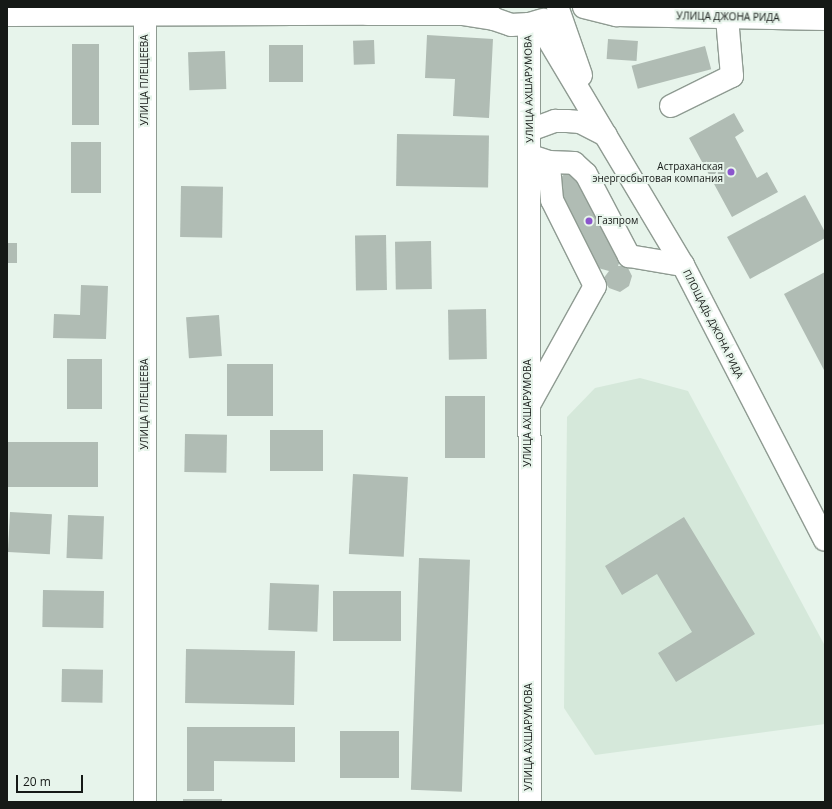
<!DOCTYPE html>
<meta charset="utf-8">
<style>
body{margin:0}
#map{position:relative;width:832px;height:809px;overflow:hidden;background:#e7f4eb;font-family:"Open Sans",sans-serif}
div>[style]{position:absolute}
.built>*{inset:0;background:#d5e8da}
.building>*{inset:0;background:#b0bcb4;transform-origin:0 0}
.roads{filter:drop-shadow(1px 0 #8f9b92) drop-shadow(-1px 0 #8f9b92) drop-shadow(0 1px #8f9b92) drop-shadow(0 -1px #8f9b92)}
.minor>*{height:22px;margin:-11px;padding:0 11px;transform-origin:11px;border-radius:11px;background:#fff}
.dots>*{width:11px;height:11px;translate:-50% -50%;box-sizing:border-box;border:2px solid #e7f4eb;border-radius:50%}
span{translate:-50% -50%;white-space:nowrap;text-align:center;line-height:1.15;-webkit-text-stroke:4px #e7f4eb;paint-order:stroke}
.street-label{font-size:10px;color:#151916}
.poi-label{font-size:10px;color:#151916}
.right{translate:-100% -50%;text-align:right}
.left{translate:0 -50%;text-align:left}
.frame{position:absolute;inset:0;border:8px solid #151916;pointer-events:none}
.scale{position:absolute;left:16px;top:775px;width:67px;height:18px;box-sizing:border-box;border:2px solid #151916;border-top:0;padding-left:5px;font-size:12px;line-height:14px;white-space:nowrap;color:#151916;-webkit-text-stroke:3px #e7f4eb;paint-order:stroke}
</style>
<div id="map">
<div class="built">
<div style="clip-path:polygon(640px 378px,688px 391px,825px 646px,825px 724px,595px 755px,564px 708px,567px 417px,595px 388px)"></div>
</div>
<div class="building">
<div style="clip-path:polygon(427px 35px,493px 39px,489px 118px,453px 116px,455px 79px,425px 78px)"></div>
<div style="left:608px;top:39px;width:30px;height:20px;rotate:4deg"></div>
<div style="left:374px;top:40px;width:24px;height:21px;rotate:88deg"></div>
<div style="left:72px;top:44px;width:27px;height:81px"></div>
<div style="left:269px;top:45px;width:34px;height:37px"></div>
<div style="left:705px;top:46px;width:24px;height:76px;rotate:75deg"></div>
<div style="left:225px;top:51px;width:38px;height:37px;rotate:88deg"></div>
<div style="clip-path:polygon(734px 113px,744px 131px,735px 137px,757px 178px,767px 172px,778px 192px,732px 217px,689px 138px)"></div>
<div style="left:397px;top:134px;width:92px;height:52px;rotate:1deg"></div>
<div style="left:71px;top:142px;width:30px;height:51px"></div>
<div style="clip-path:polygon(568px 172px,579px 175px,622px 255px,618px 266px,627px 266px,632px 276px,629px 286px,620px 292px,609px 288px,603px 279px,609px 271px,598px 268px,561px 198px,559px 178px)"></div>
<div style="left:181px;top:186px;width:42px;height:51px;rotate:1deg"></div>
<div style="clip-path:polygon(805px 195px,825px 232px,825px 238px,750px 279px,727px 237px)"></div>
<div style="left:386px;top:235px;width:55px;height:31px;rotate:89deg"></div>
<div style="left:431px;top:241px;width:48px;height:36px;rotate:89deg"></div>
<div style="left:7px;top:243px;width:10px;height:20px"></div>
<div style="clip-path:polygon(825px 272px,825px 372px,784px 294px)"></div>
<div style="clip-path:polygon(81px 285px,108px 286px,106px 339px,53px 338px,54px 314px,80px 315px)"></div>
<div style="left:486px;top:309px;width:50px;height:38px;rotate:89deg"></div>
<div style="left:219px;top:315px;width:41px;height:33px;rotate:86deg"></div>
<div style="left:67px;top:359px;width:35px;height:50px"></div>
<div style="left:227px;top:364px;width:46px;height:52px"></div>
<div style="left:445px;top:396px;width:40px;height:62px"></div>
<div style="left:323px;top:430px;width:41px;height:53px;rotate:90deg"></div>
<div style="left:185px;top:434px;width:42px;height:38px;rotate:1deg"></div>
<div style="left:7px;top:442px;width:91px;height:45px"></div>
<div style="left:353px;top:474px;width:55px;height:80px;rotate:3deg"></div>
<div style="left:10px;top:512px;width:42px;height:40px;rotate:3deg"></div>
<div style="left:68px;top:515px;width:36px;height:43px;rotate:2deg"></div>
<div style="clip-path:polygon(684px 517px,755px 634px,676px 682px,658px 653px,692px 632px,657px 574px,622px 595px,605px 566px)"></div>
<div style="left:419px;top:558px;width:51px;height:232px;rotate:2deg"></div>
<div style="left:270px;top:583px;width:49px;height:47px;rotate:2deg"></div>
<div style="left:43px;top:590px;width:61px;height:37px;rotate:1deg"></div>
<div style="left:333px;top:591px;width:68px;height:50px"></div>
<div style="left:186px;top:649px;width:109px;height:54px;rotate:1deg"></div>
<div style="left:62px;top:669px;width:41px;height:33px;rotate:1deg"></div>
<div style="clip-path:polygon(187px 727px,295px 727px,295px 762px,214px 761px,214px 791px,187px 791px)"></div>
<div style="left:340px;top:731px;width:59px;height:47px"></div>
<div style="left:183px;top:799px;width:39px;height:3px"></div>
</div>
<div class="roads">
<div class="minor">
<div style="left:584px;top:7px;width:34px;rotate:14deg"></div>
<div style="left:617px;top:15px;width:208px;rotate:1.1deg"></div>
<div style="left:483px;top:9px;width:15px;rotate:42deg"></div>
<div style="left:494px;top:19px;width:18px;rotate:19deg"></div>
<div style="left:511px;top:25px;width:18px;rotate:-3deg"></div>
<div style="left:529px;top:24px;width:15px;rotate:-16deg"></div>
<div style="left:558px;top:9px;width:70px;rotate:70.8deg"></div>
<div style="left:7px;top:15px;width:361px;rotate:-0.2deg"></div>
<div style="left:368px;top:14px;width:94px"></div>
<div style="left:462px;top:14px;width:32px;rotate:9deg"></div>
<div style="left:538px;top:22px;width:283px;rotate:59.2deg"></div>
<div style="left:683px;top:265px;width:309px;rotate:62.7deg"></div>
<div style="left:529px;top:24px;width:778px;rotate:89.93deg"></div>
<div style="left:671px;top:106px;width:68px;rotate:-26.2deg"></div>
<div style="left:732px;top:76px;width:58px;rotate:-94.9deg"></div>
<div style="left:530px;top:130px;width:27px;rotate:-20deg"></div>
<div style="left:555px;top:121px;width:12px"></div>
<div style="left:567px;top:121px;width:13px;rotate:4deg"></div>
<div style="left:580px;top:122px;width:29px;rotate:27deg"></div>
<div style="left:549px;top:162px;width:25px;rotate:2deg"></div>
<div style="left:574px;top:163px;width:16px;rotate:43deg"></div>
<div style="left:586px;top:174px;width:93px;rotate:62.3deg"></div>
<div style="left:629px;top:256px;width:55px;rotate:9.5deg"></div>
<div style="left:529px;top:405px;width:136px;rotate:-61deg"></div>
<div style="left:595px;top:286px;width:96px;rotate:-116.6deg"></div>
<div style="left:552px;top:200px;width:38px;rotate:-95deg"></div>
<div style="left:549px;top:162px;width:20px;rotate:-162deg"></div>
<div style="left:145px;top:802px;width:795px;rotate:-90deg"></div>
</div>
</div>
<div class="dots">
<div style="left:731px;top:172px;background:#8b55cd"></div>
<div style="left:589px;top:221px;background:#8b55cd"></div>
</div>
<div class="street-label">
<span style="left:728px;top:17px;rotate:1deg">УЛИЦА ДЖОНА РИДА</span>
<span style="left:145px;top:80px;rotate:-90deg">УЛИЦА ПЛЕЩЕЕВА</span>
<span style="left:529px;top:89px;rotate:-91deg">УЛИЦА АХШАРУМОВА</span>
<span style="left:713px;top:324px;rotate:63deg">ПЛОЩАДЬ ДЖОНА РИДА</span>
<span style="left:145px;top:404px;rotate:-90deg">УЛИЦА ПЛЕЩЕЕВА</span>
<span style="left:528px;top:413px;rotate:-90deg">УЛИЦА АХШАРУМОВА</span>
<span style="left:529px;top:737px;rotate:-90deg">УЛИЦА АХШАРУМОВА</span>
</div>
<div class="poi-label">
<span class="right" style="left:723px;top:172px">Астраханская<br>энергосбытовая компания</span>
<span class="left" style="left:597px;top:221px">Газпром</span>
</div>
<div class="frame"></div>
<div class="scale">20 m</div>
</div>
